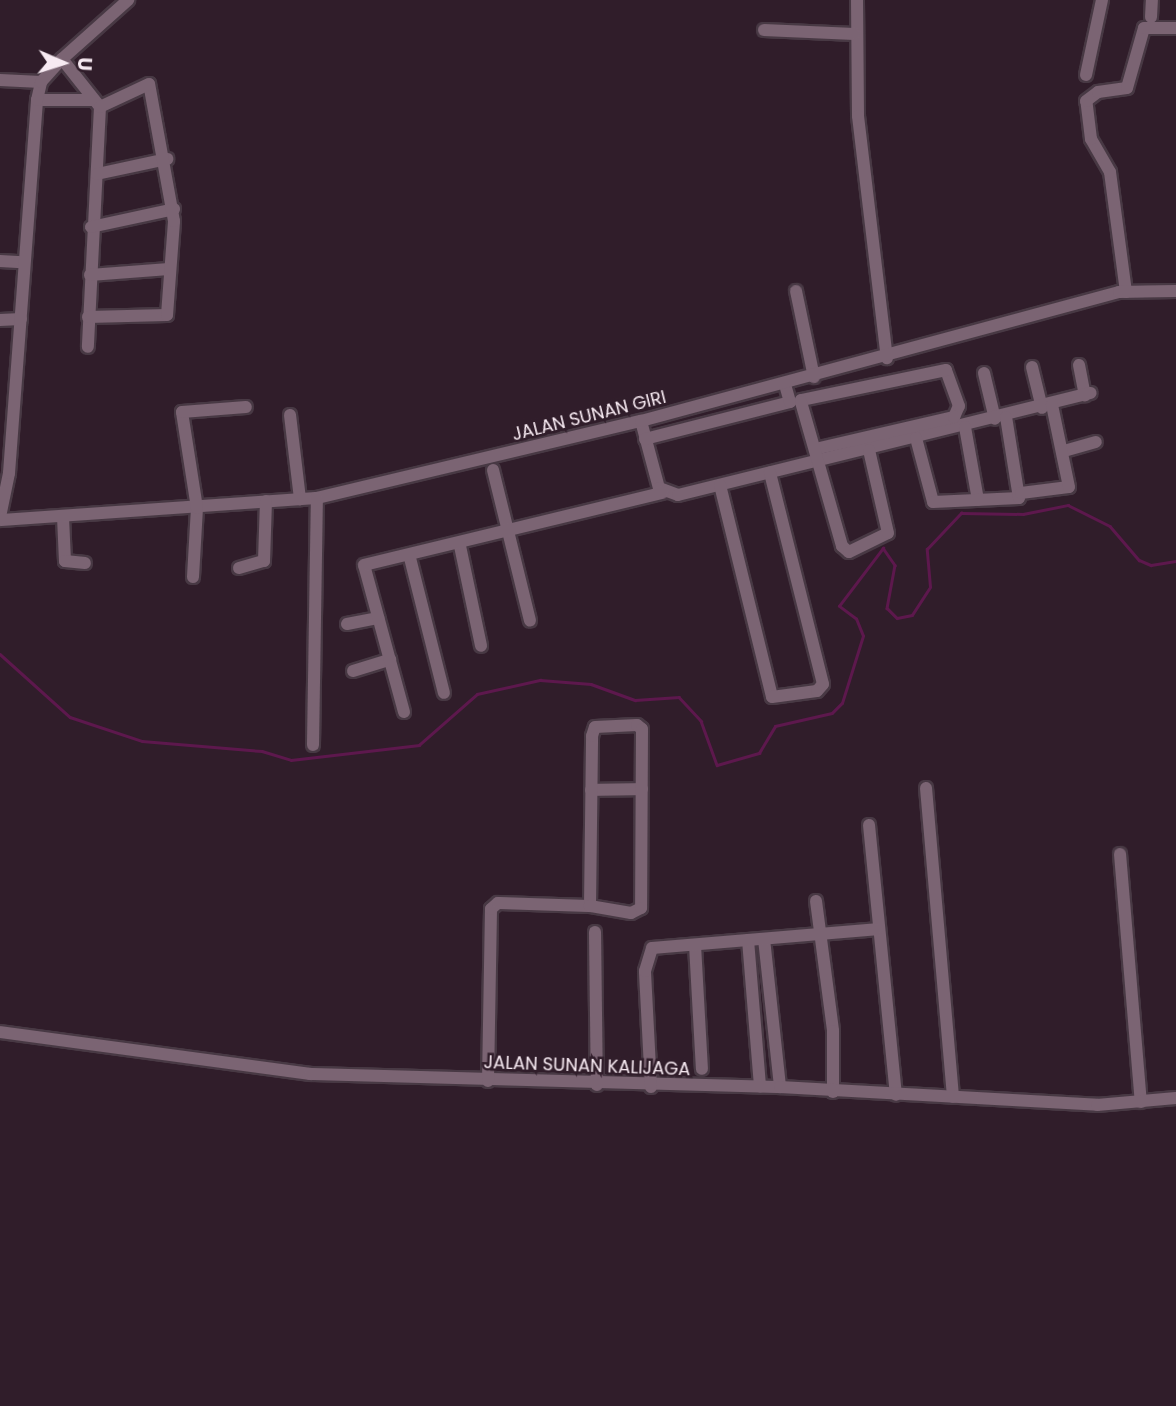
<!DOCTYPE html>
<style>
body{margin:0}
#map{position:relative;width:1176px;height:1406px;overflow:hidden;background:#301d2a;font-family:Poppins,sans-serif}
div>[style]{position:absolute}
.stream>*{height:2.5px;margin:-1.25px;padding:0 1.25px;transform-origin:1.25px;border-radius:1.25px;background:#5d184d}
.roads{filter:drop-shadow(2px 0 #483944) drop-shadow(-2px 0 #483944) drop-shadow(0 2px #483944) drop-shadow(0 -2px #483944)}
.minor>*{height:12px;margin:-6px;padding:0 6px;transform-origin:6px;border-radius:6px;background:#7b6473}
span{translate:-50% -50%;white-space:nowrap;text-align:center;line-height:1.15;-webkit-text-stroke:5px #301d2a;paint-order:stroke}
.street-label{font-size:18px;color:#f7eaf2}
.north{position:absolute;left:28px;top:28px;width:70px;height:70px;-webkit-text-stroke:5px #301d2a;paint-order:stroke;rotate:93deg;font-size:19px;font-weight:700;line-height:28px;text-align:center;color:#f7eaf2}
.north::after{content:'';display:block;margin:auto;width:24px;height:32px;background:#f7eaf2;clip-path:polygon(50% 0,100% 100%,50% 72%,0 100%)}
</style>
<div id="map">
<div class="stream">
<div style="left:0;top:654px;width:94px;rotate:42deg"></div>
<div style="left:70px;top:717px;width:76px;rotate:18.4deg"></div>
<div style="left:142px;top:741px;width:120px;rotate:4.8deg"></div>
<div style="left:262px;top:751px;width:30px;rotate:17deg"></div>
<div style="left:291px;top:760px;width:129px;rotate:-6.7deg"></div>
<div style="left:419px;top:745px;width:77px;rotate:-41.3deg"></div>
<div style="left:477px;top:694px;width:65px;rotate:-12.5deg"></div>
<div style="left:540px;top:680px;width:51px;rotate:4.5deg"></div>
<div style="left:591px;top:684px;width:47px;rotate:20deg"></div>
<div style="left:635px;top:700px;width:44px;rotate:-3.9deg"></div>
<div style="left:679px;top:697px;width:33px;rotate:47deg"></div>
<div style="left:701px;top:721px;width:47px;rotate:70deg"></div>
<div style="left:717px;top:765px;width:44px;rotate:-15.9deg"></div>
<div style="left:759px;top:753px;width:31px;rotate:-59deg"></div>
<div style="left:775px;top:726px;width:58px;rotate:-12.8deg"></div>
<div style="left:832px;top:713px;width:14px;rotate:-45deg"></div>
<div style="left:842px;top:703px;width:70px;rotate:-72.6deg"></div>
<div style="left:863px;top:636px;width:18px;rotate:-112deg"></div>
<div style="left:856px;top:619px;width:21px;rotate:-143deg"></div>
<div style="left:839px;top:606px;width:73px;rotate:-52.8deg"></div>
<div style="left:883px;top:548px;width:21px;rotate:55deg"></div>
<div style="left:895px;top:565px;width:44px;rotate:100.5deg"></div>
<div style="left:887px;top:608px;width:14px;rotate:45deg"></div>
<div style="left:897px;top:618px;width:15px;rotate:-11deg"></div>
<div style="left:912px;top:615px;width:33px;rotate:-57deg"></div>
<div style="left:930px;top:587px;width:38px;rotate:-95deg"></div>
<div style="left:927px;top:549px;width:50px;rotate:-46.6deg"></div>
<div style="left:961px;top:513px;width:62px;rotate:0.9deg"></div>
<div style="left:1023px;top:514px;width:46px;rotate:-11.3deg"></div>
<div style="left:1068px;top:505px;width:47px;rotate:26.6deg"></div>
<div style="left:1110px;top:526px;width:45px;rotate:49.5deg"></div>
<div style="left:1139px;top:560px;width:13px;rotate:23deg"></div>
<div style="left:1151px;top:565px;width:25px;rotate:-9deg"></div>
</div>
<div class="roads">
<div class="minor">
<div style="left:857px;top:0;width:116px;rotate:89.5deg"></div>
<div style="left:858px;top:116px;width:244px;rotate:83.2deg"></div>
<div style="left:1151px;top:17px;width:17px;rotate:-87deg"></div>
<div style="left:764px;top:30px;width:90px;rotate:2.5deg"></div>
<div style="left:62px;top:59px;width:61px;rotate:51.6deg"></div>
<div style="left:100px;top:107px;width:240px;rotate:92.9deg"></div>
<div style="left:1086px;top:75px;width:77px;rotate:-78deg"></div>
<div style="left:0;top:80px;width:41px;rotate:2.8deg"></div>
<div style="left:37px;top:100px;width:57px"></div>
<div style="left:97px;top:174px;width:72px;rotate:-12.1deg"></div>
<div style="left:91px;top:227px;width:85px;rotate:-12.2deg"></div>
<div style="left:0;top:261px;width:22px;rotate:3deg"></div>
<div style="left:90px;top:275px;width:79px;rotate:-4.3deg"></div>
<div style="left:796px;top:291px;width:88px;rotate:78.2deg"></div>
<div style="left:1126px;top:292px;width:121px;rotate:-97.6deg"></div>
<div style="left:1110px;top:172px;width:38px;rotate:-120deg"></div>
<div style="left:1091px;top:139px;width:38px;rotate:-97deg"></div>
<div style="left:1086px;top:101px;width:15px;rotate:-37deg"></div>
<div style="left:1098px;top:92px;width:29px;rotate:-8deg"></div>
<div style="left:1127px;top:88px;width:62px;rotate:-74.2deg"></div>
<div style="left:1144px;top:28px;width:32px"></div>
<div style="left:88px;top:317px;width:79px;rotate:-1.5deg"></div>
<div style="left:167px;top:315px;width:94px;rotate:-85.7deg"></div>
<div style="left:174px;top:221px;width:139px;rotate:-100.3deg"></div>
<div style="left:149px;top:84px;width:54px;rotate:154.9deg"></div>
<div style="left:0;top:320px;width:21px;rotate:-3deg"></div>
<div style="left:1079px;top:365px;width:31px;rotate:79deg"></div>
<div style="left:1032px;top:367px;width:42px;rotate:76.3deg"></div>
<div style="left:984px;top:373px;width:47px;rotate:76.6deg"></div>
<div style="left:290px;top:415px;width:85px;rotate:83.2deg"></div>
<div style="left:641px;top:421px;width:69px;rotate:75deg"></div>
<div style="left:659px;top:488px;width:20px;rotate:20deg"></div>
<div style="left:678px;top:495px;width:425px;rotate:-13.9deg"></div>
<div style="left:965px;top:427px;width:74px;rotate:79.9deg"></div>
<div style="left:916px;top:438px;width:66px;rotate:75.1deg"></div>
<div style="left:933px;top:502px;width:86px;rotate:-2.7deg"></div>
<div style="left:1019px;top:498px;width:82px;rotate:-99.1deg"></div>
<div style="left:645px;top:439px;width:150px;rotate:-14.3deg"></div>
<div style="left:790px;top:402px;width:19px;rotate:-106deg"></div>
<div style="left:815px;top:449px;width:143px;rotate:-13deg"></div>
<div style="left:954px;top:417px;width:12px;rotate:-66deg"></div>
<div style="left:959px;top:406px;width:38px;rotate:-110deg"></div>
<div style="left:946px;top:370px;width:148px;rotate:168.3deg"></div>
<div style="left:801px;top:400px;width:2px;rotate:90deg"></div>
<div style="left:801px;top:402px;width:150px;rotate:74.1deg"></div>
<div style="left:842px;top:546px;width:9px;rotate:41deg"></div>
<div style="left:849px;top:552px;width:43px;rotate:-26deg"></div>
<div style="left:888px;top:533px;width:85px;rotate:-102.9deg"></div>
<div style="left:1064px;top:451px;width:33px;rotate:-16deg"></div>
<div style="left:493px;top:470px;width:155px;rotate:76.2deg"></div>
<div style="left:720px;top:485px;width:218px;rotate:76.2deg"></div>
<div style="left:772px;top:697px;width:45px;rotate:-7.6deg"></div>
<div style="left:817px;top:691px;width:9px;rotate:-49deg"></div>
<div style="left:823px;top:684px;width:218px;rotate:-104.1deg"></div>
<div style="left:1021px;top:493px;width:48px;rotate:-7.1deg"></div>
<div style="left:1069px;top:487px;width:84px;rotate:-101.7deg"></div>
<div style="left:0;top:517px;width:45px;rotate:-78.4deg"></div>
<div style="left:9px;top:473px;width:374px;rotate:-85.7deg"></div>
<div style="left:37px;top:100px;width:18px;rotate:-77deg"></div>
<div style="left:41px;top:82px;width:31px;rotate:-48deg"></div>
<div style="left:62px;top:59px;width:89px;rotate:-41.8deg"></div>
<div style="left:63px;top:517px;width:44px;rotate:87.4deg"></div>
<div style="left:65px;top:561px;width:20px;rotate:6deg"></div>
<div style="left:0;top:520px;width:318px;rotate:-4deg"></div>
<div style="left:317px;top:498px;width:333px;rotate:-13.4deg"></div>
<div style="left:641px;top:421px;width:495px;rotate:-15.1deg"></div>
<div style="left:1119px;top:292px;width:57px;rotate:-1deg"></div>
<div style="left:460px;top:546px;width:102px;rotate:78.1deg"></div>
<div style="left:410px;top:558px;width:139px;rotate:75.9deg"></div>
<div style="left:239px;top:568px;width:26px;rotate:-16deg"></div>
<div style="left:264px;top:561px;width:60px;rotate:-88.1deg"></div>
<div style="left:193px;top:577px;width:69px;rotate:-86.7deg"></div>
<div style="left:197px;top:508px;width:97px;rotate:-98.9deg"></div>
<div style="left:182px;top:412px;width:64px;rotate:-4.5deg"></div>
<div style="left:347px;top:624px;width:32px;rotate:-11deg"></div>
<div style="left:353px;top:671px;width:39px;rotate:-17deg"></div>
<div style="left:404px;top:712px;width:152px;rotate:-105.2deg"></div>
<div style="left:364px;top:565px;width:307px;rotate:-13.6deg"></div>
<div style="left:313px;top:745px;width:247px;rotate:-89.1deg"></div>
<div style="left:926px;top:788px;width:310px;rotate:85deg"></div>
<div style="left:591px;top:790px;width:51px;rotate:-1.1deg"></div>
<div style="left:869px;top:825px;width:271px;rotate:84.3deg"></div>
<div style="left:1120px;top:854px;width:249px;rotate:85.2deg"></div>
<div style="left:816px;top:901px;width:131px;rotate:82.5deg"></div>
<div style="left:833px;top:1031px;width:61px;rotate:90deg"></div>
<div style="left:595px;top:932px;width:153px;rotate:89.3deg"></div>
<div style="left:764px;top:939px;width:149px;rotate:83.8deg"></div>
<div style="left:748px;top:940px;width:147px;rotate:85.3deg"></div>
<div style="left:695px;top:945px;width:124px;rotate:86.8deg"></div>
<div style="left:0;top:1032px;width:313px;rotate:7.7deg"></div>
<div style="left:310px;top:1074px;width:470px;rotate:1.6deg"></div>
<div style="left:780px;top:1087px;width:318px;rotate:3.2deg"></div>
<div style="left:1097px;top:1105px;width:79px;rotate:-5.1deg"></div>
<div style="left:488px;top:1081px;width:172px;rotate:-89deg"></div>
<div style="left:491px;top:909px;width:9px;rotate:-41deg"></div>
<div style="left:498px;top:903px;width:92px;rotate:1.9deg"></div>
<div style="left:590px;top:906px;width:170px;rotate:-89.3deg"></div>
<div style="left:592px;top:736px;width:9px;rotate:-72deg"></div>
<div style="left:595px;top:727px;width:42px;rotate:-2.7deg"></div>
<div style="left:637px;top:725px;width:6px;rotate:39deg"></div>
<div style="left:642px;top:729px;width:179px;rotate:90.3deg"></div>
<div style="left:641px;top:908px;width:11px;rotate:153deg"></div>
<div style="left:631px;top:913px;width:42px;rotate:-170.3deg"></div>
<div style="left:651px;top:1087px;width:116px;rotate:-93deg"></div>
<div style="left:645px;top:971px;width:24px;rotate:-73deg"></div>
<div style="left:652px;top:948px;width:225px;rotate:-4.8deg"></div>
</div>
</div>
<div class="street-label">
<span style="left:589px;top:416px;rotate:-14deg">JALAN SUNAN GIRI</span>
<span style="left:587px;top:1066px;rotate:2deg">JALAN SUNAN KALIJAGA</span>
</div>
<div class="north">U</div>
</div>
